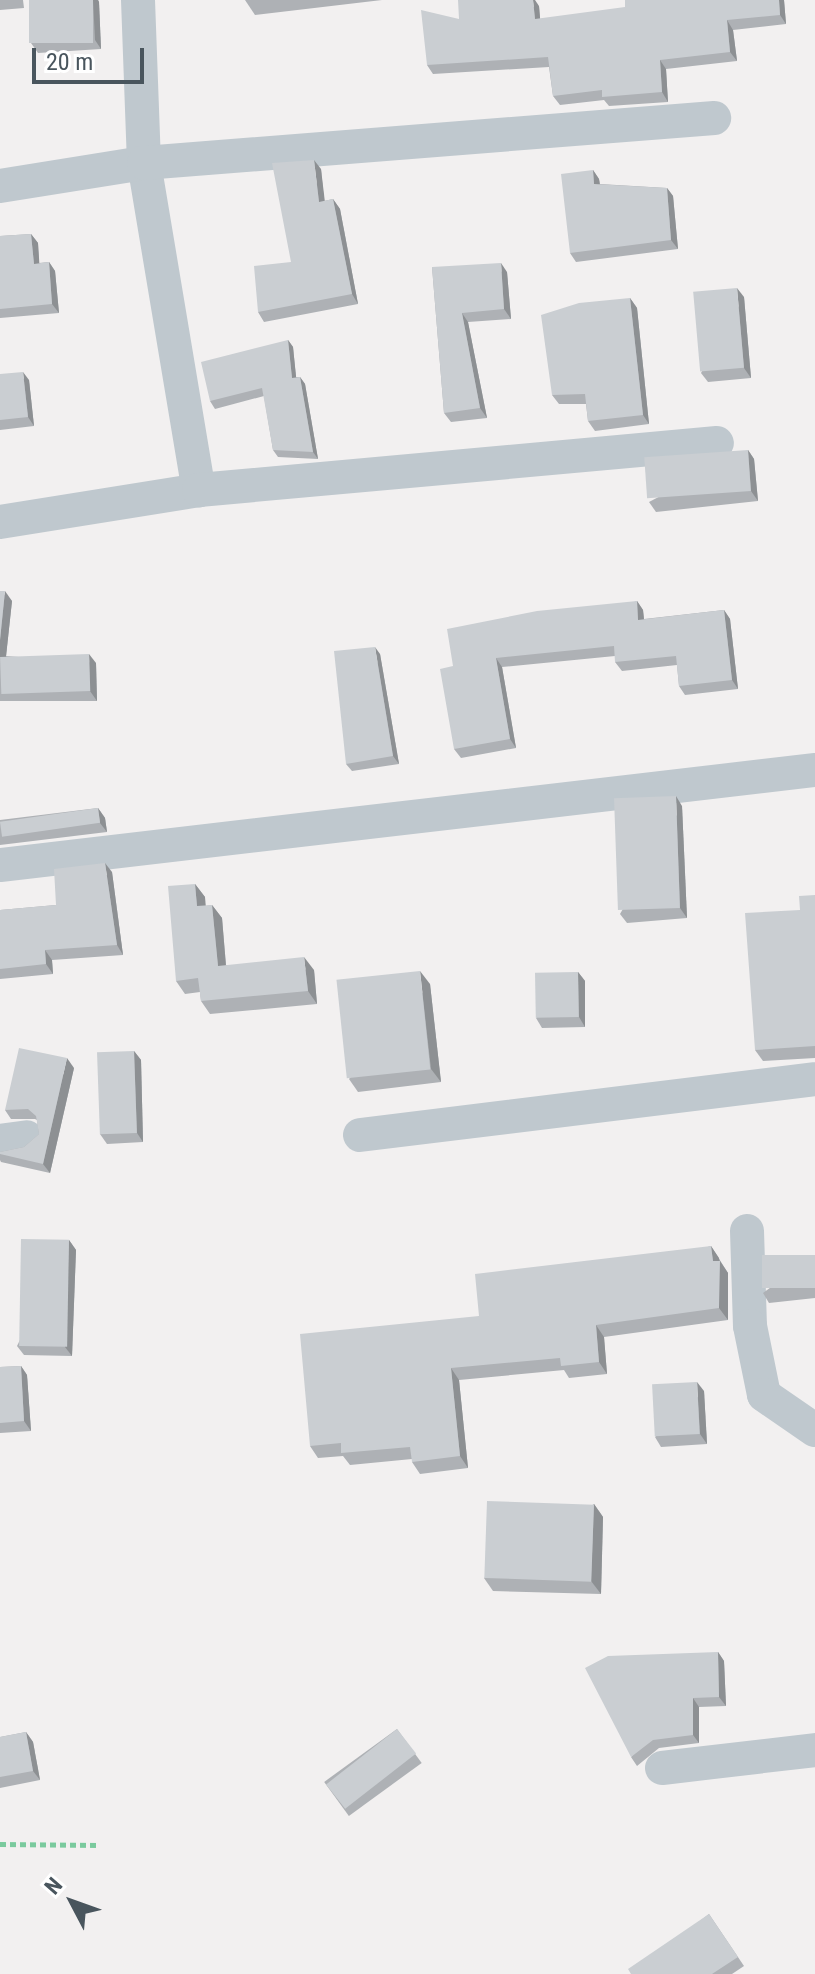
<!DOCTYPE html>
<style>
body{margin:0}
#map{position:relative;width:815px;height:1974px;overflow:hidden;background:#f2f0f0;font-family:"Roboto Condensed",sans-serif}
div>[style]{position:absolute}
.path>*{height:5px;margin-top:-2.5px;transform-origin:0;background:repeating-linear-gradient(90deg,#7aca9d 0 6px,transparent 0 10px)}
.street>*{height:34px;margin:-17px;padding:0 17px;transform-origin:17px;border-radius:17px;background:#bfc8ce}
.wall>*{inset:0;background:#aeb1b5;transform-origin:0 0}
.shaded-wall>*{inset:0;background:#8d9093}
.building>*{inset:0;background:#caced2;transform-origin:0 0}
span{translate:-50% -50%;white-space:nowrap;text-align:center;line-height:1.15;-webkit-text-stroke:8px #fff;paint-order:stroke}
.north{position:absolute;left:32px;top:1862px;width:80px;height:80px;-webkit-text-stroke:6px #fff;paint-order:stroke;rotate:311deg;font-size:22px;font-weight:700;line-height:32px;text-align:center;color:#49555d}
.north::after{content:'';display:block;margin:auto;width:28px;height:36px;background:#49555d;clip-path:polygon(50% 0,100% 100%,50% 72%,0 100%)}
.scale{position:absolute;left:32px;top:48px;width:112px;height:36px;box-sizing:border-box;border:4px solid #49555d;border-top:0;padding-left:10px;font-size:24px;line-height:28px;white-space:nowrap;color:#49555d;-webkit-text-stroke:6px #fff;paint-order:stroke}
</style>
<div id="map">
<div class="path">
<div style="left:0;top:1844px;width:100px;rotate:0.6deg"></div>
</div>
<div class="street">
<div style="left:138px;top:0;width:163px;rotate:87.9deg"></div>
<div style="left:144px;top:163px;width:332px;rotate:80.5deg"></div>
<div style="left:0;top:186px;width:146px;rotate:-9.1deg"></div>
<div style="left:144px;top:163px;width:572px;rotate:-4.51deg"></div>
<div style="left:0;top:522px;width:202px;rotate:-9.1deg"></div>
<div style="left:199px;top:490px;width:520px;rotate:-5.18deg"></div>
<div style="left:0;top:865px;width:821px;rotate:-6.65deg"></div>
<div style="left:360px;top:1135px;width:458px;rotate:-7deg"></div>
<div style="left:0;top:1141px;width:27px;rotate:-8deg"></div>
<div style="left:747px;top:1231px;width:95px;rotate:88.2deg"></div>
<div style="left:750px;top:1326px;width:70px;rotate:78.5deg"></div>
<div style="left:764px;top:1395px;width:62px;rotate:34.5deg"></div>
<div style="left:662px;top:1768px;width:154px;rotate:-6.7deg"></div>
</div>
<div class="wall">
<div style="clip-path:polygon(0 0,23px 0,24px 8px,0 10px)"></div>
<div style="clip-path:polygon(29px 0,98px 0,99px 2px,101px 49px,38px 53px,31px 43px)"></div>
<div style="clip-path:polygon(245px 0,382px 0,255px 15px)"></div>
<div style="clip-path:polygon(784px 0,786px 24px,733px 30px,737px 61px,666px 69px,668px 102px,609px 106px,604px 100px,560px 105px,553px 96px,549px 67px,433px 74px,427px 65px,459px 19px,539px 6px,540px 19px)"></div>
<div style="clip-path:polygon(321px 169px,324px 201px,333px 199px,340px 209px,358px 304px,264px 322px,258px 312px,291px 262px)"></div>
<div style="clip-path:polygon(593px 170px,599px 179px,600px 184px,667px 188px,673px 196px,678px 249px,576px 262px,570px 253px)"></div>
<div style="clip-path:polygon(31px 234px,38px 243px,39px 263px,49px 262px,55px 271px,59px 313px,0 318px,0 236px)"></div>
<div style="clip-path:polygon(432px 267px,507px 272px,511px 319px,468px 322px,487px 418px,451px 422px,444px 413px)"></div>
<div style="clip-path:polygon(744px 297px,751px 378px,708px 382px,701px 373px)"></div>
<div style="clip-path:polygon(630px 298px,637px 308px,649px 424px,595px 431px,588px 421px,586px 404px,559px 404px,552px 395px)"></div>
<div style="clip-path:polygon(288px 340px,293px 347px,296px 377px,300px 377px,305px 384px,318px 459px,278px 457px,273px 450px,264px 396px,215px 409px,210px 401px)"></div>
<div style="clip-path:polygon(0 374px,29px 380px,34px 426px,0 430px)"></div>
<div style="clip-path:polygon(748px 450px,754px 459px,758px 501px,656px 512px,649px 502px)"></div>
<div style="clip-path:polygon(0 591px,12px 601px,6px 656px,96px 663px,97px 701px,0 701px)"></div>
<div style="clip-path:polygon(637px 601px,643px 610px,644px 619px,724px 610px,730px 619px,738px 689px,685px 695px,679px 686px,677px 665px,622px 671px,615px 662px,615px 656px,502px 667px,516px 748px,461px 758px,454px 749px,453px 666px)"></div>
<div style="clip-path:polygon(380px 654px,399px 764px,352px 771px,346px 764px)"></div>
<div style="clip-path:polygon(682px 806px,687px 918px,627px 923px,620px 914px)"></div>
<div style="clip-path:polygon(98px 808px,105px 818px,107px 832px,0 845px,0 820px)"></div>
<div style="clip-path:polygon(112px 872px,123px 955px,52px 960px,53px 974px,0 979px,0 910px,56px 905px)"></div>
<div style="clip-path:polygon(195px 884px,205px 897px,205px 906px,212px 905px,222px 918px,226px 965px,314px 970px,317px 1004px,210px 1014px,201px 1001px,200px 992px,185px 994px,176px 981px)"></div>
<div style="clip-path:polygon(815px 895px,815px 1058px,763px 1061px,755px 1050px,800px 910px)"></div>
<div style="clip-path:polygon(578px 972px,585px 981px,585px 1027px,542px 1028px,536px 1018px)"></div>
<div style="clip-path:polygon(430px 984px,441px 1082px,358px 1092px,349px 1079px)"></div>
<div style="clip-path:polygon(134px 1051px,141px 1060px,143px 1142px,107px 1144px,100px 1134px)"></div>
<div style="clip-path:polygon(74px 1068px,50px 1173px,1px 1162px,0 1160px,0 1152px,24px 1147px,39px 1134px,37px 1120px,35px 1119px,11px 1119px,5px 1110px)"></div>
<div style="clip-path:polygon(69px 1240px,76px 1250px,72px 1356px,24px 1355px,17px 1346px)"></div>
<div style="clip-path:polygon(711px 1246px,728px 1273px,728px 1320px,604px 1337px,607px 1374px,569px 1378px,564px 1370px,459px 1380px,468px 1468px,420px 1474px,412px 1462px,412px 1459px,350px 1465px,343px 1456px,318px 1458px,310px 1446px,479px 1316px)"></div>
<div style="clip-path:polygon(815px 1255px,815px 1298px,769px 1303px,763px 1293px)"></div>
<div style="clip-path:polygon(21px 1366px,27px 1375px,31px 1431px,0 1433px,0 1367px)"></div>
<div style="clip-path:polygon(704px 1391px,707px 1444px,661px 1447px,655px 1437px)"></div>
<div style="clip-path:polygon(594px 1504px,603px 1517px,601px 1594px,493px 1591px,484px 1578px)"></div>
<div style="clip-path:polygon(718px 1652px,724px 1661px,726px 1706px,699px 1707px,699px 1743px,659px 1748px,637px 1766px,631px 1757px)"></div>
<div style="left:397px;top:1729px;width:42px;height:90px;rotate:54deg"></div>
<div style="clip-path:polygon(26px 1732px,33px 1742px,40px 1780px,0 1788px,0 1737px)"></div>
<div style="clip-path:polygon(709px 1914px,744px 1966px,732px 1974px,631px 1974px)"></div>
</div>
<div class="shaded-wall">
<div style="clip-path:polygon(93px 0,98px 0,99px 2px,101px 49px,95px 40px)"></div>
<div style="clip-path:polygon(533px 0,535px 0,539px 6px,541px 29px,535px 19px)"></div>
<div style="clip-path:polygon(779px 0,784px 0,786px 24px,780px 15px)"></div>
<div style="clip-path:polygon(727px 20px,733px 30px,737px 61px,730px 52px)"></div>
<div style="clip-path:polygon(660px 60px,666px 69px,668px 102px,662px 92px)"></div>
<div style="clip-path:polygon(314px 160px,321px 169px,326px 211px,319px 202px)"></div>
<div style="clip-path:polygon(593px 170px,599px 179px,601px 193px,594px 184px)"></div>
<div style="clip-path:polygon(667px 188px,673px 196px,678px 249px,671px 240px)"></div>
<div style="clip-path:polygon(333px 199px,340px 209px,358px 304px,352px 294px)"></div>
<div style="clip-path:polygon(31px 234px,38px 243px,40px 273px,34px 264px)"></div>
<div style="clip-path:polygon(49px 262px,55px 271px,59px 313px,52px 304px)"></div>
<div style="clip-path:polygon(501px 263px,507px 272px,511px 319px,504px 309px)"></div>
<div style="clip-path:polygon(737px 288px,744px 297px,751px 378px,744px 368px)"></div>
<div style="clip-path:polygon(630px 298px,637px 308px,649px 424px,643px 415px)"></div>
<div style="clip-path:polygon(462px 313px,468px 322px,487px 418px,480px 408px)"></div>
<div style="clip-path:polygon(288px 340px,293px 347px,297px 386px,292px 378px)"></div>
<div style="clip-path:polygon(23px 372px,29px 380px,34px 426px,28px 417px)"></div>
<div style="clip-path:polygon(300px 377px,305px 384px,318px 459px,313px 452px)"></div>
<div style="clip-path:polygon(748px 450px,754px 459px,758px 501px,751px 491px)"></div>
<div style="clip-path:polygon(5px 591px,12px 601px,5px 666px,0 659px,0 640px)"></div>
<div style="clip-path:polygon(637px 601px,643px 610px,645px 629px,638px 620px)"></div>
<div style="clip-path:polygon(724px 610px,730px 619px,738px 689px,732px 680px)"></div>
<div style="clip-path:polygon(375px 647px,380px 654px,399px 764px,393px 756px)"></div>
<div style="clip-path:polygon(89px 654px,96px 663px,97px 701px,90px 691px)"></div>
<div style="clip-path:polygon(496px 658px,502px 667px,516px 748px,510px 739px)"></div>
<div style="clip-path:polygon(676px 796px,682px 806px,687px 918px,680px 908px)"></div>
<div style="clip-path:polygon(98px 808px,105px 818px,107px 832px,100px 823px)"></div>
<div style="clip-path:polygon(105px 863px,112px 872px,123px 955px,117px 945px)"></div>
<div style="clip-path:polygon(195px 884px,205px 897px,207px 920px,197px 906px)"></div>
<div style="clip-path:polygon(212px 905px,222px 918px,227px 979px,218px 966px)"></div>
<div style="clip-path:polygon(45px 950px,52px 960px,53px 974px,46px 964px)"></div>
<div style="clip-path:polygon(304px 957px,314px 970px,317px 1004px,308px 991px)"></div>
<div style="clip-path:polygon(420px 971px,430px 984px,441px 1082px,431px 1069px)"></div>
<div style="clip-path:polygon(578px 972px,585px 981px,585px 1027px,579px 1017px)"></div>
<div style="clip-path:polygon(134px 1051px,141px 1060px,143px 1142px,137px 1133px)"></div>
<div style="clip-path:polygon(67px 1058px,74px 1068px,50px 1173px,43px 1164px)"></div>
<div style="clip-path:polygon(69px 1240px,76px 1250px,72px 1356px,65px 1347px)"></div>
<div style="clip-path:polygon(711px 1246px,719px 1258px,720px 1263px,720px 1261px,728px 1273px,728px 1320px,719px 1308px)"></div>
<div style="clip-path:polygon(596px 1325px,604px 1337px,607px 1374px,599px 1362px)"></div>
<div style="clip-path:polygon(21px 1366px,27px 1375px,31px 1431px,24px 1421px)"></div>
<div style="clip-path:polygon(451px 1368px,459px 1380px,468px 1468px,460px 1456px)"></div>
<div style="clip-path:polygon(697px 1382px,704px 1391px,707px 1444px,700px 1434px)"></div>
<div style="clip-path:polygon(594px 1504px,603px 1517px,601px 1594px,591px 1581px)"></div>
<div style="clip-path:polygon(718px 1652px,724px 1661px,726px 1706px,719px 1697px)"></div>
<div style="clip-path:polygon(693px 1698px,699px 1707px,699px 1743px,693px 1735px)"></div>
<div style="clip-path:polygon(26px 1732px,33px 1742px,40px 1780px,33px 1771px)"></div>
</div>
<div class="building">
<div style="left:29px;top:0;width:64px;height:43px"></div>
<div style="clip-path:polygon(458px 0,533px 0,535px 19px,625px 7px,625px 0,779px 0,780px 15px,727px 20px,730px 52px,660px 60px,662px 92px,602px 97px,602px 90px,553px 96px,548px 57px,427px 65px,421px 10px,459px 19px)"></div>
<div style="clip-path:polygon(314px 160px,319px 202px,333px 199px,352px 294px,258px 312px,254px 266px,291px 262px,272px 163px)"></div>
<div style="clip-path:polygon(593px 170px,594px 184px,667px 188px,671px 240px,570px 253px,561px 174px)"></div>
<div style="clip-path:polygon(31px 234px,34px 264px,49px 262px,52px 304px,0 309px,0 236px)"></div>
<div style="clip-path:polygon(501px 263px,504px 309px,462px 313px,480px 408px,444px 413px,432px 267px)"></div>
<div style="left:737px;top:288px;width:80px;height:44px;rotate:85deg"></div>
<div style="clip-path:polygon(630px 298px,643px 415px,588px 421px,585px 394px,552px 395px,541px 315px,579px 303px)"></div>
<div style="clip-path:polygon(288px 340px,292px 378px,300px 377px,313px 452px,273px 450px,262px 388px,210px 401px,201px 362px)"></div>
<div style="clip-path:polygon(23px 372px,28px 417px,0 420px,0 374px)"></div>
<div style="left:748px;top:450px;width:41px;height:104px;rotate:86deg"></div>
<div style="clip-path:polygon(0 591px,5px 591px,0 640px)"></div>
<div style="clip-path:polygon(637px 601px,638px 620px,724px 610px,732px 680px,679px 686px,676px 656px,615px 662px,614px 646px,496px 658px,510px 739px,454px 749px,440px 669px,453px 666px,447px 629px,537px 611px)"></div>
<div style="clip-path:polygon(375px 647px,393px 756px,346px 764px,334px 651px)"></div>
<div style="left:89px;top:654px;width:37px;height:89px;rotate:88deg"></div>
<div style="left:676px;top:796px;width:112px;height:62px;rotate:88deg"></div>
<div style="left:98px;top:808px;width:15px;height:99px;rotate:82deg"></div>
<div style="clip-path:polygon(105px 863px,117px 945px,45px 950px,46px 964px,0 969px,0 910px,56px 905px,54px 869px)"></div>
<div style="clip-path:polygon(195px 884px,197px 906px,212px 905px,218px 966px,304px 957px,308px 991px,201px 1001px,198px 978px,176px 981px,168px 886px)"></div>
<div style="clip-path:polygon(815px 895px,815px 1046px,755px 1050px,745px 913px,800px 910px,799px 896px)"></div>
<div style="left:420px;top:971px;width:99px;height:84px;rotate:84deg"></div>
<div style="left:578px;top:972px;width:45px;height:43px;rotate:89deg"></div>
<div style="clip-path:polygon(19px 1048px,67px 1058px,43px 1164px,0 1154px,0 1152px,24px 1147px,39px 1134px,36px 1116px,28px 1109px,5px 1110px)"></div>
<div style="left:134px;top:1051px;width:82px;height:37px;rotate:88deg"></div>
<div style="left:21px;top:1239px;width:48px;height:107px;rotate:1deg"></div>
<div style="clip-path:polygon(711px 1246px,713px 1261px,720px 1261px,719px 1308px,596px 1325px,599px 1362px,561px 1366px,560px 1358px,451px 1368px,460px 1456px,412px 1462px,410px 1447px,341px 1453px,341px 1443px,310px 1446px,300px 1334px,479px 1316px,475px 1274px)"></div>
<div style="left:815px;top:1255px;width:33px;height:53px;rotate:90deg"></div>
<div style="clip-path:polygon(21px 1366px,24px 1421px,0 1423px,0 1367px)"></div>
<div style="left:697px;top:1382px;width:52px;height:45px;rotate:87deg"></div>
<div style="left:487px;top:1501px;width:107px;height:77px;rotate:2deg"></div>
<div style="clip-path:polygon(718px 1652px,719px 1697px,693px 1698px,693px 1735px,653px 1740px,631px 1757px,585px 1668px,608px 1656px)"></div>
<div style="left:397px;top:1729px;width:31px;height:90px;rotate:52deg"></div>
<div style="clip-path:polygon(26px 1732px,33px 1771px,0 1777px,0 1737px)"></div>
<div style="clip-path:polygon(709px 1914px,738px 1957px,712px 1974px,631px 1974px,628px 1969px)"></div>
</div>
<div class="north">N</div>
<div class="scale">20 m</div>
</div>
